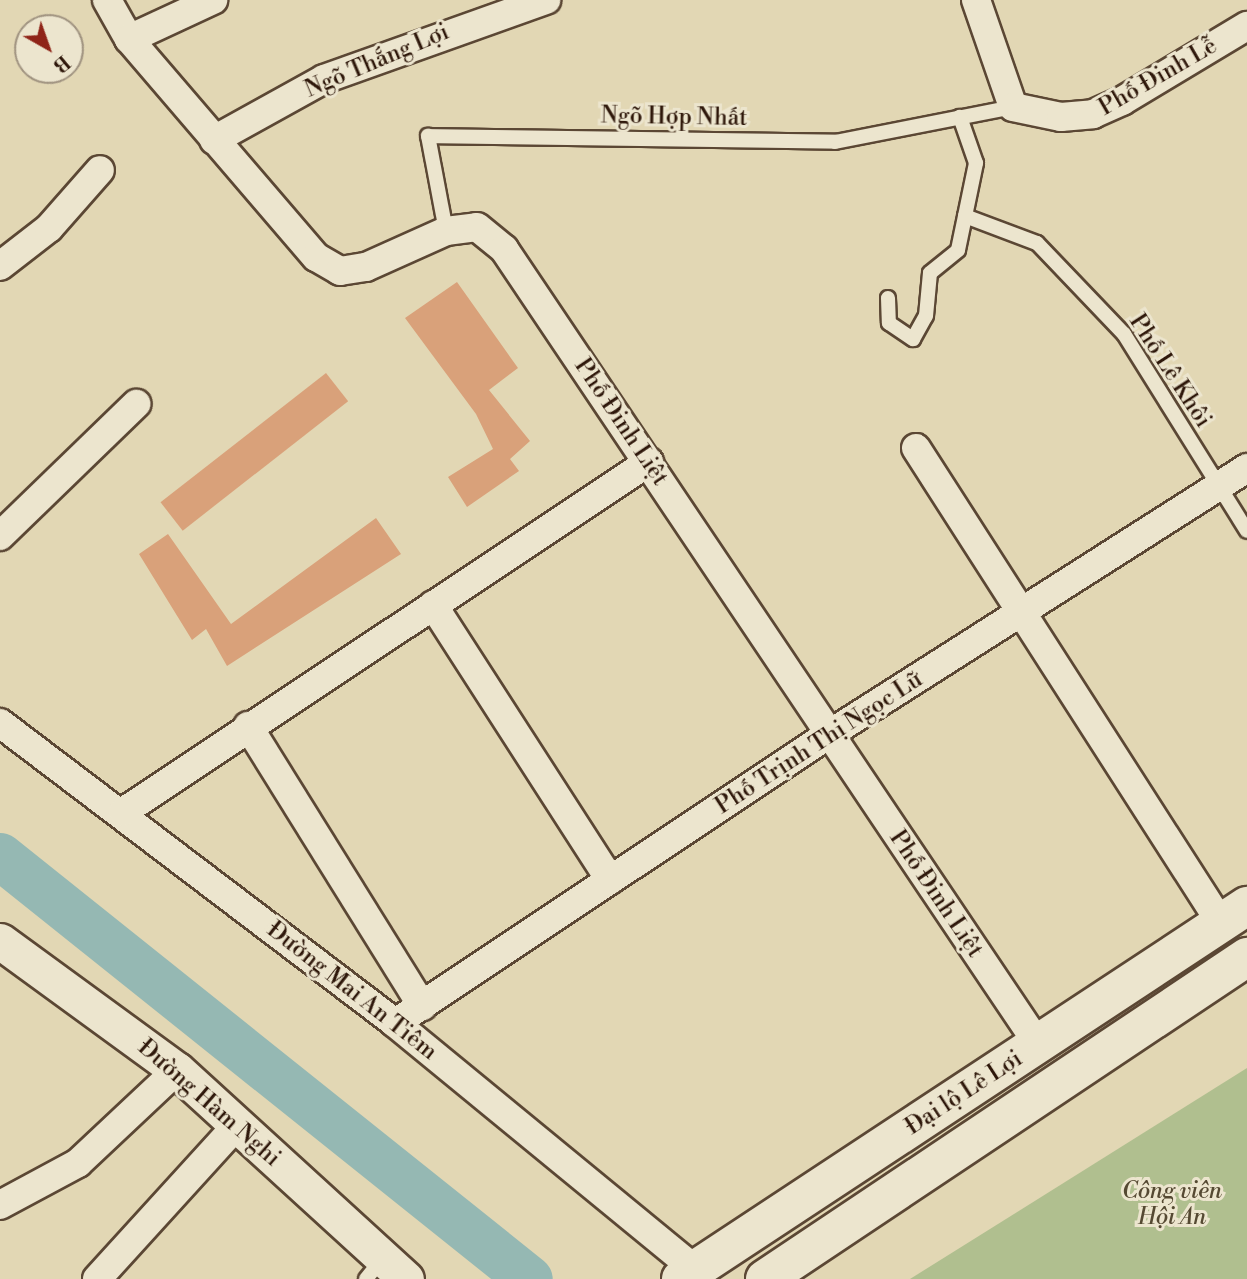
<!DOCTYPE html>
<meta charset="utf-8">
<style>
body{margin:0}
#map{position:relative;width:1247px;height:1279px;overflow:hidden;background:#e2d7b4;font-family:"Libre Bodoni",serif}
div>[style]{position:absolute}
.green>*{inset:0;background:#b0bf8f}
.river>*{height:47px;margin:-23.5px;padding:0 23.5px;transform-origin:23.5px;border-radius:23.5px;background:#95b8b3}
.building>*{inset:0;background:#d9a17a;transform-origin:0 0}
.roads{filter:drop-shadow(2px 0 #5b4734) drop-shadow(-2px 0 #5b4734) drop-shadow(0 2px #5b4734) drop-shadow(0 -2px #5b4734)}
.service>*{height:14px;margin:-7px;padding:0 7px;transform-origin:7px;border-radius:7px;background:#ece5ce}
.minor>*{height:28px;margin:-14px;padding:0 14px;transform-origin:14px;border-radius:14px;background:#ece5ce}
.tertiary>*{height:35px;margin:-17.5px;padding:0 17.5px;transform-origin:17.5px;border-radius:17.5px;background:#ece5ce}
.secondary>*{height:38px;margin:-19px;padding:0 19px;transform-origin:19px;border-radius:19px;background:#ece5ce}
span{translate:-50% -50%;white-space:nowrap;text-align:center;line-height:1.15;-webkit-text-stroke:6px #ece5ce;paint-order:stroke}
.street-label{font-size:23px;color:#2e170a}
.park-label{font-size:23px;color:#554932;font-style:italic}
.north{position:absolute;left:14px;top:14px;width:70px;height:70px;box-sizing:border-box;background:#ece5ce;border:2px solid #a09380;border-radius:50%;rotate:140deg;font-size:19px;font-weight:700;line-height:28px;text-align:center;color:#2e170a}
.north::after{content:'';display:block;margin:auto;width:24px;height:32px;background:#8f2418;clip-path:polygon(50% 0,100% 100%,50% 72%,0 100%)}
</style>
<div id="map">
<div class="green">
<div style="clip-path:polygon(1247px 1068px,1247px 1279px,910px 1279px)"></div>
</div>
<div class="river">
<div style="left:0;top:856px;width:677px;rotate:38.65deg"></div>
</div>
<div class="building">
<div style="clip-path:polygon(457px 282px,518px 368px,489px 390px,530px 441px,510px 459px,519px 471px,467px 507px,448px 477px,493px 449px,476px 414px,405px 318px)"></div>
<div style="left:326px;top:373px;width:36px;height:210px;rotate:52deg"></div>
<div style="clip-path:polygon(376px 518px,401px 554px,227px 666px,206px 629px,192px 640px,139px 554px,168px 534px,231px 624px)"></div>
</div>
<div class="roads">
<div class="service">
<div style="left:965px;top:216px;width:77px;rotate:20.6deg"></div>
<div style="left:1037px;top:243px;width:126px;rotate:46.3deg"></div>
<div style="left:1124px;top:334px;width:232px;rotate:58deg"></div>
<div style="left:446px;top:231px;width:97px;rotate:-100.7deg"></div>
<div style="left:428px;top:136px;width:407px;rotate:0.8deg"></div>
<div style="left:835px;top:142px;width:181px;rotate:-11.1deg"></div>
<div style="left:888px;top:298px;width:25px;rotate:88deg"></div>
<div style="left:889px;top:323px;width:29px;rotate:34deg"></div>
<div style="left:913px;top:339px;width:26px;rotate:-61deg"></div>
<div style="left:926px;top:316px;width:43px;rotate:-84.7deg"></div>
<div style="left:930px;top:273px;width:36px;rotate:-39deg"></div>
<div style="left:958px;top:250px;width:89px;rotate:-78.3deg"></div>
<div style="left:976px;top:163px;width:49px;rotate:-109.2deg"></div>
<div style="left:366px;top:1279px;width:26px;rotate:-51deg"></div>
</div>
<div class="minor">
<div style="left:107px;top:0;width:45px;rotate:60.6deg"></div>
<div style="left:129px;top:39px;width:287px;rotate:49.4deg"></div>
<div style="left:316px;top:257px;width:28px;rotate:30deg"></div>
<div style="left:340px;top:271px;width:26px;rotate:-9deg"></div>
<div style="left:366px;top:267px;width:88px;rotate:-24.2deg"></div>
<div style="left:446px;top:231px;width:31px;rotate:-7deg"></div>
<div style="left:477px;top:227px;width:35px;rotate:39deg"></div>
<div style="left:504px;top:249px;width:958px;rotate:56.11deg"></div>
<div style="left:976px;top:0;width:113px;rotate:70.9deg"></div>
<div style="left:1013px;top:107px;width:49px;rotate:11.8deg"></div>
<div style="left:1061px;top:117px;width:32px;rotate:-5deg"></div>
<div style="left:1093px;top:114px;width:32px;rotate:-24deg"></div>
<div style="left:1122px;top:101px;width:146px;rotate:-31deg"></div>
<div style="left:129px;top:39px;width:93px;rotate:-24.9deg"></div>
<div style="left:214px;top:140px;width:126px;rotate:-29deg"></div>
<div style="left:324px;top:79px;width:236px;rotate:-19.6deg"></div>
<div style="left:0;top:266px;width:62px;rotate:-37.8deg"></div>
<div style="left:49px;top:228px;width:77px;rotate:-48.7deg"></div>
<div style="left:916px;top:448px;width:564px;rotate:57.3deg"></div>
<div style="left:0;top:536px;width:190px;rotate:-44.1deg"></div>
<div style="left:433px;top:605px;width:327px;rotate:57.2deg"></div>
<div style="left:0;top:723px;width:496px;rotate:37.2deg"></div>
<div style="left:395px;top:1023px;width:389px;rotate:39.4deg"></div>
<div style="left:248px;top:726px;width:330px;rotate:58.1deg"></div>
<div style="left:123px;top:812px;width:632px;rotate:-33.64deg"></div>
<div style="left:395px;top:1023px;width:520px;rotate:-33.63deg"></div>
<div style="left:828px;top:735px;width:497px;rotate:-32.5deg"></div>
<div style="left:0;top:1205px;width:89px;rotate:-28.3deg"></div>
<div style="left:78px;top:1163px;width:136px;rotate:-43.2deg"></div>
<div style="left:97px;top:1279px;width:208px;rotate:-47.7deg"></div>
</div>
<div class="tertiary">
<div style="left:0;top:941px;width:219px;rotate:36.1deg"></div>
<div style="left:177px;top:1070px;width:310px;rotate:42.4deg"></div>
</div>
<div class="secondary">
<div style="left:681px;top:1279px;width:678px;rotate:-33.39deg"></div>
<div style="left:765px;top:1279px;width:580px;rotate:-33.74deg"></div>
</div>
</div>
<div class="street-label">
<span style="left:377px;top:61px;rotate:-23deg">Ngõ Thắng Lợi</span>
<span style="left:1158px;top:77px;rotate:-30deg">Phố Đinh Lễ</span>
<span style="left:674px;top:117px;rotate:1deg">Ngõ Hợp Nhất</span>
<span style="left:1170px;top:371px;rotate:57deg">Phố Lê Khôi</span>
<span style="left:621px;top:422px;rotate:56deg">Phố Đinh Liệt</span>
<span style="left:819px;top:743px;rotate:-33deg">Phố Trịnh Thị Ngọc Lữ</span>
<span style="left:936px;top:894px;rotate:56deg">Phố Đinh Liệt</span>
<span style="left:352px;top:991px;rotate:38deg">Đường Mai An Tiêm</span>
<span style="left:964px;top:1093px;rotate:-33deg">Đại lộ Lê Lợi</span>
<span style="left:209px;top:1103px;rotate:41deg">Đường Hàm Nghi</span>
</div>
<div class="park-label">
<span style="left:1172px;top:1204px">Công viên<br>Hội An</span>
</div>
<div class="north">B</div>
</div>
